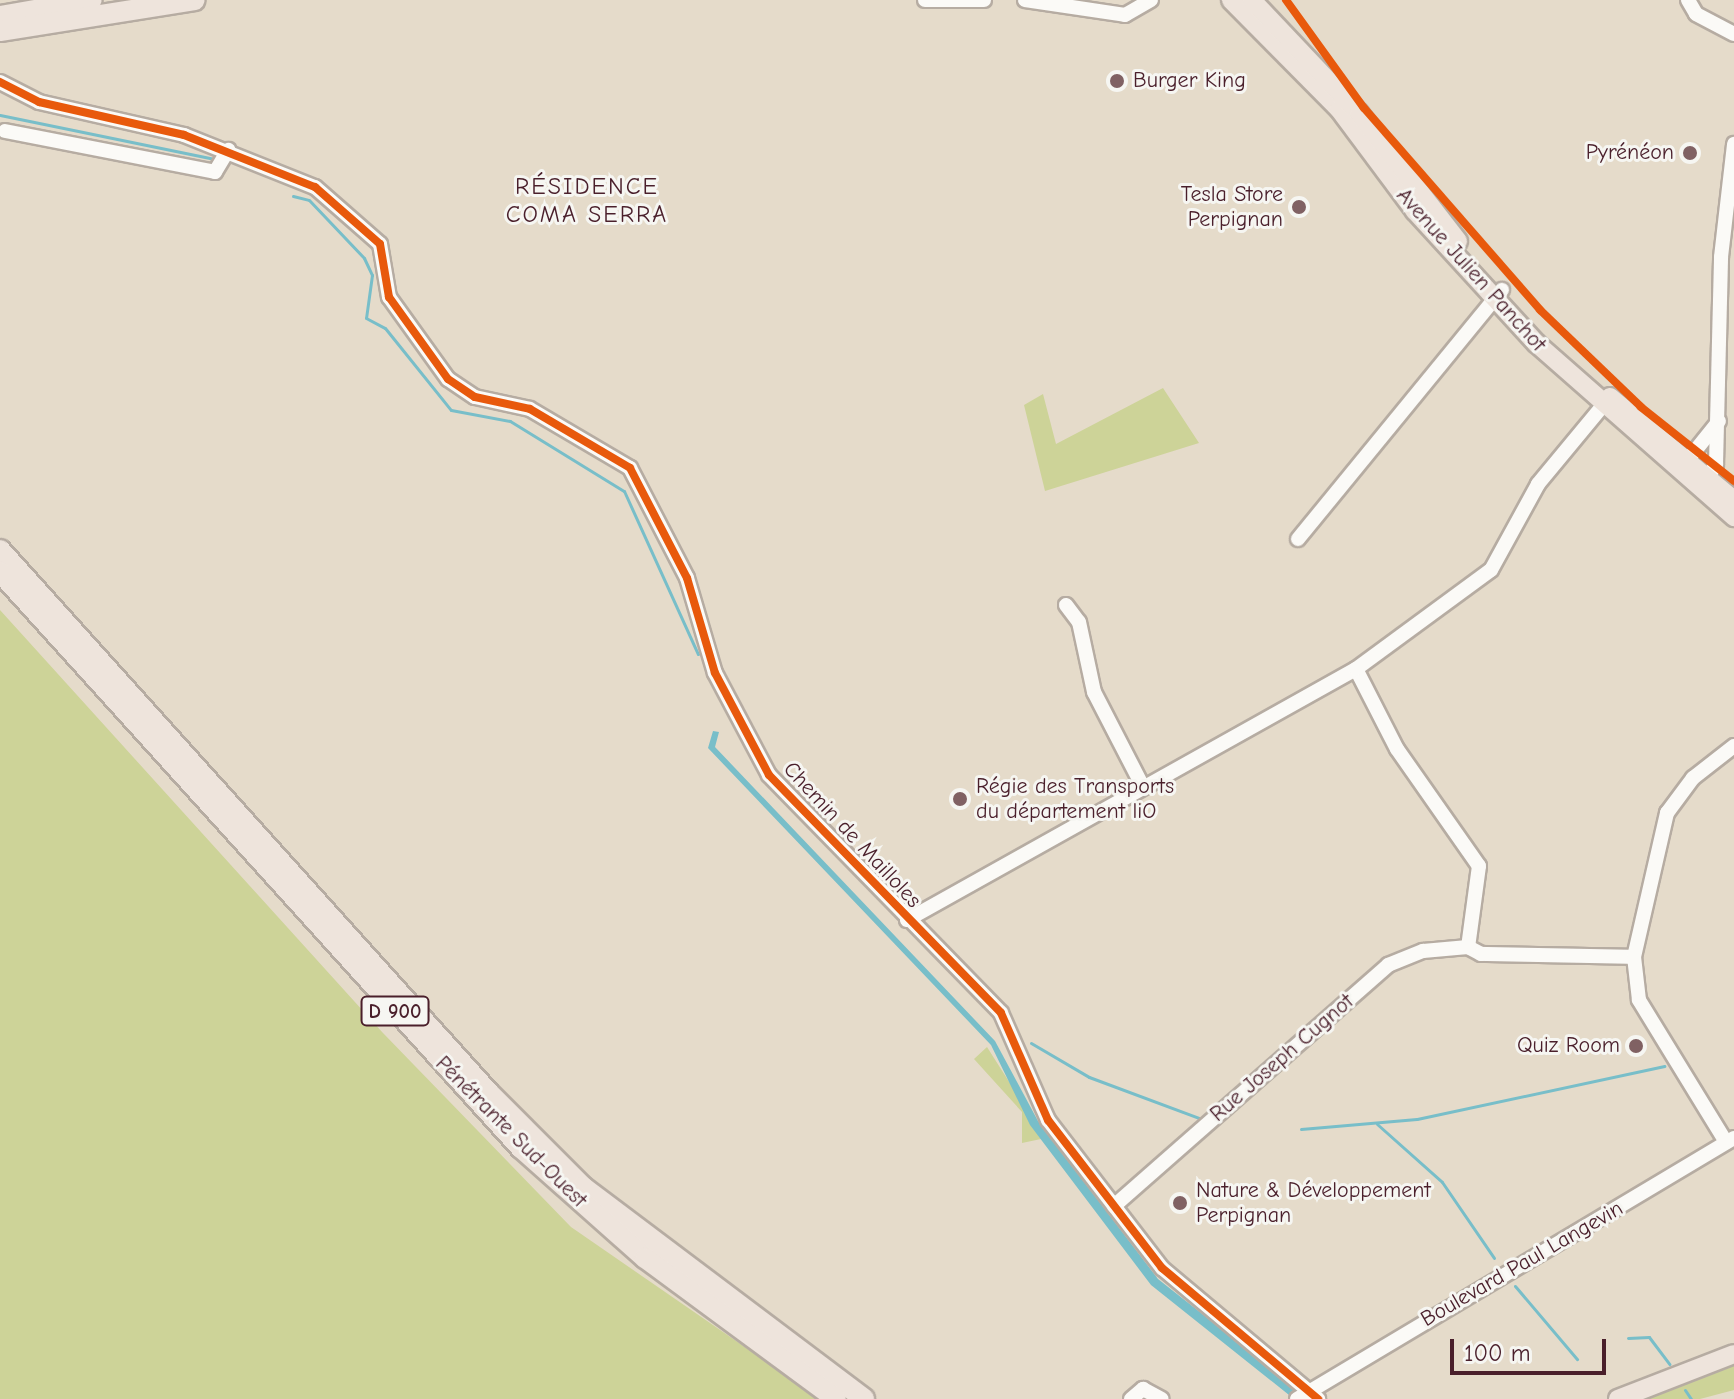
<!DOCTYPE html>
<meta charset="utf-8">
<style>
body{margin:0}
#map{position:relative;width:1734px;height:1399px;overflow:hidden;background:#e5dbca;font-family:"Comic Neue",sans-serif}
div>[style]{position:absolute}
.green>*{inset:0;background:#cdd398}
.water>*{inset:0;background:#78bec9}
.stream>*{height:3px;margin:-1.5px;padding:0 1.5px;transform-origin:1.5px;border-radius:1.5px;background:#78bec9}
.roads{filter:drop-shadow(2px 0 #b6aca2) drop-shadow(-2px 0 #b6aca2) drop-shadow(0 2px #b6aca2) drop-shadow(0 -2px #b6aca2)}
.minor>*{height:14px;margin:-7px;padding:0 7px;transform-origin:7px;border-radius:7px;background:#fbfaf7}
.major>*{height:18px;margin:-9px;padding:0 9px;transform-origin:9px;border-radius:9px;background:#eee4dc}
.highway>*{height:20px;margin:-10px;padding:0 10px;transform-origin:10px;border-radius:10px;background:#eee4dc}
.cycleway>*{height:8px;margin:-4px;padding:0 4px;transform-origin:4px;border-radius:4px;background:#e8590c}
.dots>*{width:22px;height:22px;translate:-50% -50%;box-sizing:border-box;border:4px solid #f6f6f2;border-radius:50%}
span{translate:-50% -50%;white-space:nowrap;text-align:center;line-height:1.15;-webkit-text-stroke:6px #f6f6f2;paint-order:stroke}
.shield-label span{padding:2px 6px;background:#f6f6f2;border:2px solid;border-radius:6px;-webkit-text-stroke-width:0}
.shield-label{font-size:20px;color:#4a1f2b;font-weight:700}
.poi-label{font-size:22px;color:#4a1f2b}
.left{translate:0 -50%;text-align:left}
.right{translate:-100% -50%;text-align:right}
.street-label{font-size:22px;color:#4a1f2b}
.neighbourhood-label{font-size:24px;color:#4a1f2b;letter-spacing:2px}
.scale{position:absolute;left:1450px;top:1339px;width:156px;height:36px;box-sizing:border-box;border:4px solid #4a1f2b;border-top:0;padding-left:10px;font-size:24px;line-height:28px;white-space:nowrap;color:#4a1f2b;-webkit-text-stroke:6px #f6f6f2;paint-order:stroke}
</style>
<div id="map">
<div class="green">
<div style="clip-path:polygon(1163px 388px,1199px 443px,1045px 491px,1024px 405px,1043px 394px,1056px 444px)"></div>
<div style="clip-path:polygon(0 610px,383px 1033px,571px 1227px,820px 1399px,0 1399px)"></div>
<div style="clip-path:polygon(987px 1047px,1013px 1088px,1041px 1139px,1022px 1143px,1022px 1112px,974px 1059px)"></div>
<div style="clip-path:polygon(1734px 1363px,1734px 1390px,1700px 1399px,1639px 1399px)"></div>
</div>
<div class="water">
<div style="clip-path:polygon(713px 731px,719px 732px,715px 747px,995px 1041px,1038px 1121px,1158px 1279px,1310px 1399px,1294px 1399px,1151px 1285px,1030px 1125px,991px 1045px,708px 748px)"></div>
</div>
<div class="stream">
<div style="left:0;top:115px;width:224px;rotate:11.6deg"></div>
<div style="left:293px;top:196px;width:16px;rotate:14deg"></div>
<div style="left:309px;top:200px;width:80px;rotate:46.5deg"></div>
<div style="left:364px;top:258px;width:19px;rotate:65deg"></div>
<div style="left:372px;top:275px;width:43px;rotate:97.9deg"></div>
<div style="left:366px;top:318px;width:21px;rotate:28deg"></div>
<div style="left:385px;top:328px;width:105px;rotate:51.2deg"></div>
<div style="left:451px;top:410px;width:60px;rotate:10.6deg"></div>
<div style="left:510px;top:421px;width:134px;rotate:31.6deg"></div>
<div style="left:624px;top:491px;width:179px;rotate:65.6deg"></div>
<div style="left:760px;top:743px;width:13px;rotate:61deg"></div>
<div style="left:1031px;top:1043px;width:67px;rotate:30.4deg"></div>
<div style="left:1089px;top:1077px;width:117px;rotate:20.4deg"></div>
<div style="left:1377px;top:1124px;width:87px;rotate:41.7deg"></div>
<div style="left:1442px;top:1182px;width:92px;rotate:55.6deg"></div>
<div style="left:1301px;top:1129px;width:116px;rotate:-4.9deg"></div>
<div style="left:1417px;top:1119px;width:253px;rotate:-12.1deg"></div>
<div style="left:1515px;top:1286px;width:96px;rotate:49.7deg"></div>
<div style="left:1628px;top:1338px;width:21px;rotate:-3deg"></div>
<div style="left:1649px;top:1337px;width:34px;rotate:53deg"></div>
<div style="left:1685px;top:1390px;width:11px;rotate:56deg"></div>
</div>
<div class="roads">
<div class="minor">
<div style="left:925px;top:0;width:59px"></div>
<div style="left:1025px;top:0;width:101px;rotate:8.5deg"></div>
<div style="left:1125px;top:15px;width:30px;rotate:-30deg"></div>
<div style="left:1688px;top:0;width:16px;rotate:60deg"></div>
<div style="left:1696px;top:14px;width:43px;rotate:27.8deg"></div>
<div style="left:0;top:82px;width:44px;rotate:27.1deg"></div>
<div style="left:39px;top:102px;width:149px;rotate:12.8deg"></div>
<div style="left:184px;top:135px;width:141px;rotate:21.7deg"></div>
<div style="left:315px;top:187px;width:86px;rotate:41.2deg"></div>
<div style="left:380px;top:244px;width:54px;rotate:80.4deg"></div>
<div style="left:389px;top:297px;width:101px;rotate:54.3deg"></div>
<div style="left:448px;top:379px;width:32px;rotate:34deg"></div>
<div style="left:475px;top:397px;width:56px;rotate:12.3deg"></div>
<div style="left:530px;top:409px;width:116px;rotate:30.5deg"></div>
<div style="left:630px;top:468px;width:124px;rotate:62.6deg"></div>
<div style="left:687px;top:578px;width:99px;rotate:73.6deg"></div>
<div style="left:715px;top:673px;width:115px;rotate:62.1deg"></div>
<div style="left:769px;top:775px;width:332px;rotate:45.7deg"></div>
<div style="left:1001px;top:1013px;width:117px;rotate:66.3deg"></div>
<div style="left:1048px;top:1120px;width:187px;rotate:52.4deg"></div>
<div style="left:1162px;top:1268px;width:204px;rotate:40deg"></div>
<div style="left:5px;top:131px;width:214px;rotate:11deg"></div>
<div style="left:215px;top:172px;width:26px;rotate:-59deg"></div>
<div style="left:1691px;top:468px;width:8px;rotate:-120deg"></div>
<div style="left:1687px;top:461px;width:51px;rotate:-51.3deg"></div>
<div style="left:1703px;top:485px;width:25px;rotate:-58deg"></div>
<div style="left:1716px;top:464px;width:207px;rotate:-88.6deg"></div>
<div style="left:1721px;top:257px;width:114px;rotate:-83.4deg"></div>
<div style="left:1298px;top:539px;width:322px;rotate:-50.7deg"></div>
<div style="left:1066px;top:605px;width:21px;rotate:53deg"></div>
<div style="left:1079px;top:622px;width:72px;rotate:77.9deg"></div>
<div style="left:1094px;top:692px;width:107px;rotate:62.7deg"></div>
<div style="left:1356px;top:669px;width:90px;rotate:62.9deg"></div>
<div style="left:1397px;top:749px;width:143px;rotate:55deg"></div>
<div style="left:1479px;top:866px;width:82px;rotate:97.7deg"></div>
<div style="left:907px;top:920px;width:514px;rotate:-29.21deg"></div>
<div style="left:1356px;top:669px;width:167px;rotate:-36.3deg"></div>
<div style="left:1491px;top:570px;width:98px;rotate:-61.3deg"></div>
<div style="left:1538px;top:484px;width:113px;rotate:-50.4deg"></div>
<div style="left:1468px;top:947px;width:15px;rotate:28deg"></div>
<div style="left:1481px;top:954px;width:153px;rotate:1.1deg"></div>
<div style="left:1726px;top:1142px;width:167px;rotate:-121.5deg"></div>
<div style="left:1639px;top:1000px;width:43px;rotate:-96.6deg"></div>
<div style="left:1634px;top:957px;width:148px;rotate:-77.1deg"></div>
<div style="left:1667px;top:813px;width:44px;rotate:-53.4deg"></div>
<div style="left:1693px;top:778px;width:52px;rotate:-38deg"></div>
<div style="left:1114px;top:1206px;width:365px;rotate:-41.3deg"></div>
<div style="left:1388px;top:965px;width:38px;rotate:-22deg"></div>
<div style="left:1423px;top:951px;width:45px;rotate:-5.1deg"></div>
<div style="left:1131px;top:1399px;width:16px;rotate:-40deg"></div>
<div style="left:1143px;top:1389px;width:21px;rotate:28deg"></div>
<div style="left:1297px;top:1399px;width:509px;rotate:-30.85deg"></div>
</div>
<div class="major">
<div style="left:1231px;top:0;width:153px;rotate:45.3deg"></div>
<div style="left:1339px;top:109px;width:127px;rotate:53.3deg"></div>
<div style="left:1415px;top:211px;width:179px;rotate:47.5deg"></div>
<div style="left:1536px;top:343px;width:264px;rotate:41.3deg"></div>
<div style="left:1252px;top:0;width:156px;rotate:46.6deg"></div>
<div style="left:1359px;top:113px;width:162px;rotate:52.3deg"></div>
<div style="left:1610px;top:397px;width:161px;rotate:39.7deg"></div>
<div style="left:1618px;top:1399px;width:124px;rotate:-21.2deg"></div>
</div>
<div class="highway">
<div style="left:0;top:16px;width:93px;rotate:-9.9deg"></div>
<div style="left:0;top:31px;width:197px;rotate:-9deg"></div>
<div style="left:0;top:550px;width:731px;rotate:48deg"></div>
<div style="left:489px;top:1093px;width:133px;rotate:45deg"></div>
<div style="left:583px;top:1187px;width:352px;rotate:37deg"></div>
<div style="left:0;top:572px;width:777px;rotate:47.87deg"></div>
<div style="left:521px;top:1148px;width:166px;rotate:41.6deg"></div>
<div style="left:645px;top:1258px;width:237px;rotate:36.4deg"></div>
</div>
</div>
<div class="cycleway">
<div style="left:1286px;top:0;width:133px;rotate:54.2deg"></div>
<div style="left:1364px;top:108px;width:268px;rotate:48.9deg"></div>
<div style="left:1540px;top:310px;width:140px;rotate:43.8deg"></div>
<div style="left:1641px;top:407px;width:119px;rotate:38.5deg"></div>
<div style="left:0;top:82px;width:44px;rotate:27.1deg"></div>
<div style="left:39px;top:102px;width:149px;rotate:12.8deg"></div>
<div style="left:184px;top:135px;width:141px;rotate:21.7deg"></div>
<div style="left:315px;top:187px;width:86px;rotate:41.2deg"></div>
<div style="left:380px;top:244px;width:54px;rotate:80.4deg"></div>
<div style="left:389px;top:297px;width:101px;rotate:54.3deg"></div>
<div style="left:448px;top:379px;width:32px;rotate:34deg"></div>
<div style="left:475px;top:397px;width:56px;rotate:12.3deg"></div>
<div style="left:530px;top:409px;width:116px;rotate:30.5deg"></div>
<div style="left:630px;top:468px;width:124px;rotate:62.6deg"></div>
<div style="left:687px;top:578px;width:99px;rotate:73.6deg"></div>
<div style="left:715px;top:673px;width:115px;rotate:62.1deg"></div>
<div style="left:769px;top:775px;width:332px;rotate:45.7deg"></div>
<div style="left:1001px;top:1013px;width:117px;rotate:66.3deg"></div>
<div style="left:1048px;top:1120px;width:187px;rotate:52.4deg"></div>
<div style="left:1162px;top:1268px;width:204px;rotate:40deg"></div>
</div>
<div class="dots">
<div style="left:1117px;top:81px;background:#806163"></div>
<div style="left:1690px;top:153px;background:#806163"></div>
<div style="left:1299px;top:207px;background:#806163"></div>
<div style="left:960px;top:799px;background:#806163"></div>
<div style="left:1636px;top:1046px;background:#806163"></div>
<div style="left:1180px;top:1203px;background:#806163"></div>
</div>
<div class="shield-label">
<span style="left:395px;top:1011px">D 900</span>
</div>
<div class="poi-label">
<span class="left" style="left:1133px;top:81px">Burger King</span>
<span class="right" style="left:1674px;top:153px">Pyrénéon</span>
<span class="right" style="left:1283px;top:207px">Tesla Store<br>Perpignan</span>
<span class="left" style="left:976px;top:799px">Régie des Transports<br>du département liO</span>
<span class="right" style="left:1620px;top:1046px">Quiz Room</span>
<span class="left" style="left:1196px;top:1203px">Nature &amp; Développement<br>Perpignan</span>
</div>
<div class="street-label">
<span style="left:1471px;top:270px;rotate:48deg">Avenue Julien Panchot</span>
<span style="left:852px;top:835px;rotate:47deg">Chemin de Mailloles</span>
<span style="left:1282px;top:1058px;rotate:-41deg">Rue Joseph Cugnot</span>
<span style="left:511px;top:1132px;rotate:45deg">Pénétrante Sud-Ouest</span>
<span style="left:1522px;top:1264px;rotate:-30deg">Boulevard Paul Langevin</span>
</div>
<div class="neighbourhood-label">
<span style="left:587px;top:201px">RÉSIDENCE<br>COMA SERRA</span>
</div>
<div class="scale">100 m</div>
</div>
